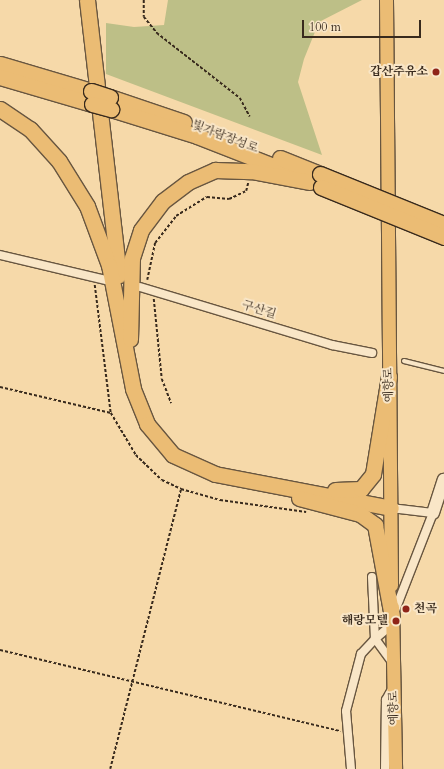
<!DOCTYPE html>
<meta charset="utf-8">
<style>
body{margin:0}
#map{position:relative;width:444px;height:769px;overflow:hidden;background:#f6d9a9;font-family:Cardo,"Noto Serif KR",serif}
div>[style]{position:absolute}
.green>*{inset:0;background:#bdbf87}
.path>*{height:1.5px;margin-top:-0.75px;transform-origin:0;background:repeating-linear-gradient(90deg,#382a1d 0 3px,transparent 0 5px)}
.roads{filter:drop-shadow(1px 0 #685640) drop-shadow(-1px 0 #685640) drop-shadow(0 1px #685640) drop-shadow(0 -1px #685640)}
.lane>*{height:4px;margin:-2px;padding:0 2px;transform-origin:2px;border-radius:2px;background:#f9e6c7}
.street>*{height:8px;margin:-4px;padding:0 4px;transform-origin:4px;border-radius:4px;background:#f9e6c7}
.secondary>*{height:12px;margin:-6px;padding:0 6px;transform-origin:6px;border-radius:6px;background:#f9e6c7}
.primary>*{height:13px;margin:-6.5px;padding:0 6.5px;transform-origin:6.5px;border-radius:6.5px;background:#ebbc74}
.highway>*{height:15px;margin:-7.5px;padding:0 7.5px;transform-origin:7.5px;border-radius:7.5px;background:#ebbc74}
.bridges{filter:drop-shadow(1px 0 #382a1d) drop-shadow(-1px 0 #382a1d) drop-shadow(0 1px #382a1d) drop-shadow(0 -1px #382a1d)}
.highway-bridge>*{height:15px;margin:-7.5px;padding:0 7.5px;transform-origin:7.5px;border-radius:7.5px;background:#ebbc74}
.dots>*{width:11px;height:11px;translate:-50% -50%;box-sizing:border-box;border:2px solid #f9e6c7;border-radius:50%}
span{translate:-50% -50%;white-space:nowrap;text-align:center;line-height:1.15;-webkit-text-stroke:4px #f9e6c7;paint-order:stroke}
.poi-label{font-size:12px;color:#382a1d;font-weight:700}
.right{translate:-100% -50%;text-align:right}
.left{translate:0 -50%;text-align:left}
.street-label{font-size:12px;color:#382a1d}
.scale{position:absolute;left:302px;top:20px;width:119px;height:18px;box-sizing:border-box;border:2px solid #382a1d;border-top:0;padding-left:5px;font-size:12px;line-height:14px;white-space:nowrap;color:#382a1d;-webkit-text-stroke:3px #f9e6c7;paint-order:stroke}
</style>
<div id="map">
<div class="green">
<div style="clip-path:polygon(168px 0,362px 0,319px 22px,304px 59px,298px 82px,322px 155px,106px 74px,106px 23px,134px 27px,164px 25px)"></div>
</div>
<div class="path">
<div style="left:144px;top:0;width:17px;rotate:90deg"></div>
<div style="left:144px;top:17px;width:21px;rotate:51deg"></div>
<div style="left:157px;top:33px;width:105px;rotate:38.1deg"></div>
<div style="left:240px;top:98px;width:21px;rotate:62deg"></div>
<div style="left:147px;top:280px;width:38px;rotate:-78deg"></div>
<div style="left:155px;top:243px;width:34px;rotate:-52deg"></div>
<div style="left:176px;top:216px;width:36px;rotate:-32deg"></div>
<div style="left:207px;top:197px;width:22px;rotate:5deg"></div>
<div style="left:229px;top:199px;width:19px;rotate:-25deg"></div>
<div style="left:246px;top:191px;width:8px;rotate:-76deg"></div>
<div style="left:95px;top:285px;width:129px;rotate:82.9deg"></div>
<div style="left:111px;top:413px;width:49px;rotate:59.2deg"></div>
<div style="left:136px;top:455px;width:36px;rotate:44deg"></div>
<div style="left:162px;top:480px;width:21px;rotate:25deg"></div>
<div style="left:181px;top:489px;width:41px;rotate:15.8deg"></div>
<div style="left:220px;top:500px;width:87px;rotate:7.9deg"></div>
<div style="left:154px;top:299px;width:80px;rotate:84.3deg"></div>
<div style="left:162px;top:379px;width:26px;rotate:69deg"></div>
<div style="left:0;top:387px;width:114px;rotate:13.2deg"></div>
<div style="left:0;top:650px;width:350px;rotate:13.4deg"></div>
<div style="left:110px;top:769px;width:289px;rotate:-75.8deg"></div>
</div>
<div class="roads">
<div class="lane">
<div style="left:404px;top:361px;width:41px;rotate:14deg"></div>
</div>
<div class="street">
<div style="left:0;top:255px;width:109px;rotate:13.3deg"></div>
<div style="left:140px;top:287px;width:201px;rotate:16.8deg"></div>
<div style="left:332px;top:345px;width:41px;rotate:11.3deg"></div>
<div style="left:391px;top:508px;width:42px;rotate:6.8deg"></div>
<div style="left:433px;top:513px;width:107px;rotate:111.3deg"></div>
<div style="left:392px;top:662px;width:29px;rotate:-126deg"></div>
<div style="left:375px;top:639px;width:23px;rotate:-41deg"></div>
<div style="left:351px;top:769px;width:58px;rotate:-94.9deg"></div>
<div style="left:346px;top:711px;width:59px;rotate:-75.3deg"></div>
<div style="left:361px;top:654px;width:21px;rotate:-47deg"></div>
<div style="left:375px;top:639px;width:62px;rotate:-92.8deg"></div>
<div style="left:385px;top:769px;width:69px;rotate:-89.2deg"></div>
<div style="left:386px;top:700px;width:13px;rotate:-61deg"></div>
</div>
<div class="secondary">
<div style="left:433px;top:513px;width:35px;rotate:-72deg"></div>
</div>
<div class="primary">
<div style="left:386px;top:0;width:585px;rotate:89.51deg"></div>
<div style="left:392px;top:607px;width:162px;rotate:88.9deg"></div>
</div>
<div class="highway">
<div style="left:87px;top:0;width:277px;rotate:83.4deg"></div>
<div style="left:0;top:64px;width:95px;rotate:16.5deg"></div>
<div style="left:0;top:77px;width:96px;rotate:16.4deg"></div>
<div style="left:110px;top:97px;width:78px;rotate:18.7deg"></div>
<div style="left:0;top:109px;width:36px;rotate:34deg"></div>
<div style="left:30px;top:129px;width:43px;rotate:47.8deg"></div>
<div style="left:59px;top:161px;width:53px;rotate:58.1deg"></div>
<div style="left:87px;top:206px;width:63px;rotate:69.6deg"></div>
<div style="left:109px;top:265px;width:126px;rotate:79deg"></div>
<div style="left:133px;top:389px;width:38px;rotate:68deg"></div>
<div style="left:147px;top:424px;width:40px;rotate:50deg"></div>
<div style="left:173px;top:455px;width:46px;rotate:24.3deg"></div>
<div style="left:215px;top:474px;width:179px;rotate:10.9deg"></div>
<div style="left:111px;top:109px;width:90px;rotate:17.4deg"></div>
<div style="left:197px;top:136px;width:99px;rotate:21.4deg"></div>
<div style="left:280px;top:158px;width:43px;rotate:21.8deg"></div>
<div style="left:130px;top:339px;width:81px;rotate:-88.6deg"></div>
<div style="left:132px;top:258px;width:29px;rotate:-72deg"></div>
<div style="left:141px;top:230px;width:36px;rotate:-53deg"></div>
<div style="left:163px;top:201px;width:31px;rotate:-37deg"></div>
<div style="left:188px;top:182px;width:30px;rotate:-24deg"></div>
<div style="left:215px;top:170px;width:36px;rotate:2deg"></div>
<div style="left:251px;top:171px;width:59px;rotate:10.7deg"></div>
<div style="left:335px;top:490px;width:26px;rotate:-2deg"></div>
<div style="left:361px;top:489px;width:19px;rotate:-51deg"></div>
<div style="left:373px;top:474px;width:99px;rotate:-80.7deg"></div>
<div style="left:299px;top:498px;width:63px;rotate:14.7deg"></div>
<div style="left:360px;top:514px;width:19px;rotate:36deg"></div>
<div style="left:375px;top:525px;width:94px;rotate:79.5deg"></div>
</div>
</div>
<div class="bridges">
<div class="highway-bridge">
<div style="left:91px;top:91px;width:20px;rotate:18deg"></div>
<div style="left:92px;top:104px;width:20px;rotate:15deg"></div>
<div style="left:320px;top:174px;width:134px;rotate:22deg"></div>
<div style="left:321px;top:187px;width:133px;rotate:22.1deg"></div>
</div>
</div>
<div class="dots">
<div style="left:436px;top:72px;background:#8f2418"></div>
<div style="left:406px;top:609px;background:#8f2418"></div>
<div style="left:396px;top:621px;background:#8f2418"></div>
</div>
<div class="poi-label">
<span class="right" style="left:428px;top:72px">갑산주유소</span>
<span class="left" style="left:414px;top:609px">천곡</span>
<span class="right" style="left:388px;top:621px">해랑모텔</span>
</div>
<div class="street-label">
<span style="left:225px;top:137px;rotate:21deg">빛가람장성로</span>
<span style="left:259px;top:310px;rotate:17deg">구산길</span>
<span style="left:389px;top:385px;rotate:-91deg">예향로</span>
<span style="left:394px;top:708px;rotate:-91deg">예향로</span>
</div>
<div class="scale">100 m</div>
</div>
